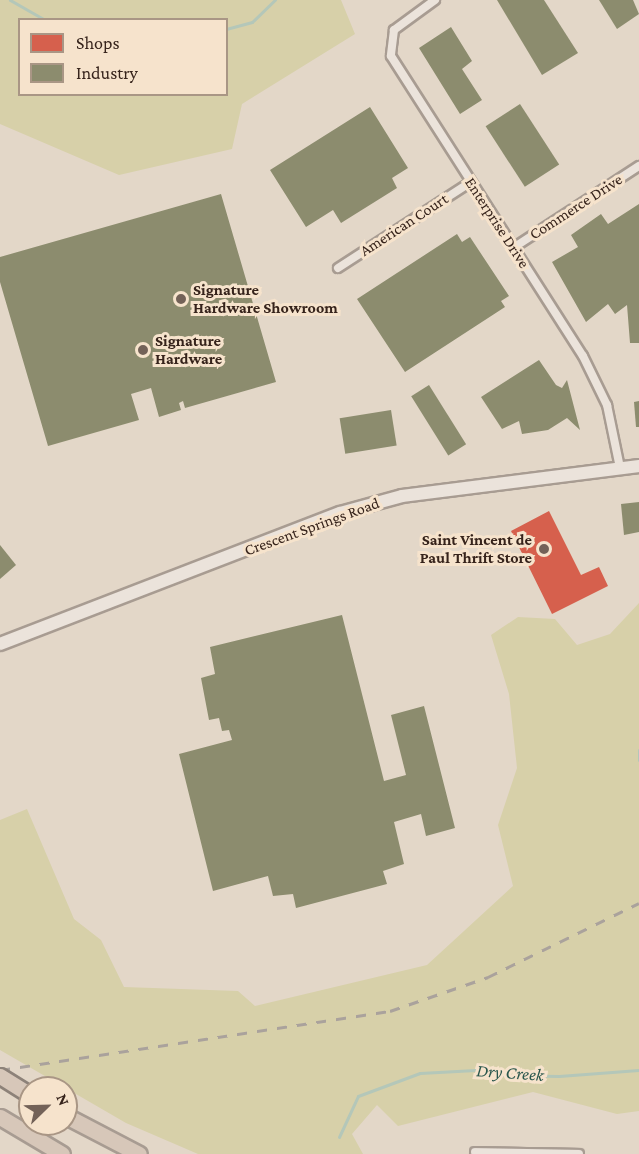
<!DOCTYPE html>
<style>
body{margin:0}
#map{position:relative;width:639px;height:1154px;overflow:hidden;background:#e3d7c8;font-family:"Crimson Pro",serif}
div>[style]{position:absolute}
.green>*{inset:0;background:#d7d0a9}
.shops>*{inset:0;background:#d6604d}
.industry>*{inset:0;background:#8c8c6e;transform-origin:0 0}
.stream>*{height:3px;margin:-1.5px;padding:0 1.5px;transform-origin:1.5px;border-radius:1.5px;background:#b4c7b9}
.roads{filter:drop-shadow(2px 0 #a89c92) drop-shadow(-2px 0 #a89c92) drop-shadow(0 2px #a89c92) drop-shadow(0 -2px #a89c92)}
.street>*{height:8px;margin:-4px;padding:0 4px;transform-origin:4px;border-radius:4px;background:#ebe3db}
.secondary>*{height:12px;margin:-6px;padding:0 6px;transform-origin:6px;border-radius:6px;background:#ebe3db}
.highway>*{height:15px;margin:-7.5px;padding:0 7.5px;transform-origin:7.5px;border-radius:7.5px;background:#d7c7b9}
.rail>*{height:3px;margin-top:-1.5px;transform-origin:0;background:repeating-linear-gradient(90deg,#aaa29c 0 10px,transparent 0 20px)}
.bridges{filter:drop-shadow(2px 0 #8d8279) drop-shadow(-2px 0 #8d8279) drop-shadow(0 2px #8d8279) drop-shadow(0 -2px #8d8279)}
.highway-bridge>*{height:15px;margin:-7.5px;padding:0 7.5px;transform-origin:7.5px;border-radius:7.5px;background:#d7c7b9}
.dots>*{width:16px;height:16px;translate:-50% -50%;box-sizing:border-box;border:3px solid #f6e3cc;border-radius:50%}
span{translate:-50% -50%;white-space:nowrap;text-align:center;line-height:1.15;-webkit-text-stroke:6px #f6e3cc;paint-order:stroke}
.street-label{font-size:16px;color:#36231b}
.poi-label{font-size:16px;color:#36231b;font-weight:700}
.left{translate:0 -50%;text-align:left}
.right{translate:-100% -50%;text-align:right}
.water-label{font-size:18px;color:#29564c;font-style:italic}
.legend{position:absolute;left:18px;top:18px;width:210px;height:78px;box-sizing:border-box;background:#f6e3cc;border:2px solid #a99685;margin:0;padding:8px 10px;list-style:none;font-size:18px;color:#36231b}
.legend li{display:flex;align-items:center;gap:12px;height:30px}
.legend b{width:30px;border:2px solid #a99685}
.north{position:absolute;left:18px;top:1076px;width:60px;height:60px;box-sizing:border-box;background:#f6e3cc;border:2px solid #a99685;border-radius:50%;rotate:67deg;font-size:16px;font-weight:700;line-height:24px;text-align:center;color:#36231b}
.north::after{content:'';display:block;margin:auto;width:21px;height:27px;background:#736258;clip-path:polygon(50% 0,100% 100%,50% 72%,0 100%)}
</style>
<div id="map">
<div class="green">
<div style="clip-path:polygon(evenodd,0 0,341px 0,355px 34px,242px 104px,232px 149px,119px 175px,0 124px,0 0,20px 20px,226px 20px,226px 94px,20px 94px,20px 20px)"></div>
<div style="clip-path:polygon(639px 603px,639px 1111px,617px 1114px,533px 1092px,398px 1126px,377px 1105px,352px 1134px,363px 1154px,198px 1154px,126px 1123px,0 1050px,0 820px,27px 809px,74px 919px,101px 940px,124px 987px,238px 991px,255px 1006px,427px 965px,513px 886px,498px 825px,517px 768px,509px 694px,491px 635px,518px 617px,555px 619px,577px 645px,610px 634px)"></div>
</div>
<div class="shops">
<div style="clip-path:polygon(549px 511px,581px 575px,599px 567px,608px 586px,552px 614px,511px 531px)"></div>
</div>
<div class="industry">
<div style="clip-path:polygon(497px 0,544px 0,578px 53px,542px 75px)"></div>
<div style="clip-path:polygon(599px 0,633px 0,639px 14px,617px 29px)"></div>
<div style="clip-path:polygon(451px 27px,472px 61px,462px 69px,482px 100px,460px 114px,419px 48px)"></div>
<div style="left:520px;top:104px;width:72px;height:41px;rotate:57deg"></div>
<div style="clip-path:polygon(370px 107px,408px 168px,392px 178px,397px 188px,341px 223px,333px 210px,306px 227px,270px 170px)"></div>
<div style="clip-path:polygon(221px 194px,276px 382px,185px 408px,183px 401px,179px 403px,181px 410px,159px 417px,151px 388px,131px 394px,139px 420px,48px 446px,0 282px,0 257px)"></div>
<div style="clip-path:polygon(639px 204px,639px 343px,630px 343px,627px 305px,615px 314px,608px 304px,586px 322px,552px 262px,578px 247px,571px 235px,601px 214px,608px 224px)"></div>
<div style="clip-path:polygon(457px 234px,462px 242px,470px 237px,509px 296px,501px 301px,505px 307px,405px 372px,357px 299px)"></div>
<div style="clip-path:polygon(539px 360px,556px 385px,562px 388px,567px 380px,580px 430px,567px 418px,548px 430px,522px 434px,519px 421px,502px 429px,481px 397px)"></div>
<div style="left:429px;top:385px;width:70px;height:21px;rotate:58deg"></div>
<div style="clip-path:polygon(639px 401px,639px 427px,636px 427px,634px 402px)"></div>
<div style="left:391px;top:410px;width:36px;height:52px;rotate:81deg"></div>
<div style="clip-path:polygon(639px 502px,639px 532px,624px 535px,621px 504px)"></div>
<div style="clip-path:polygon(0 545px,16px 565px,0 579px)"></div>
<div style="clip-path:polygon(342px 615px,384px 781px,406px 775px,391px 715px,424px 706px,455px 828px,426px 836px,421px 814px,394px 822px,404px 864px,383px 871px,387px 884px,296px 908px,293px 894px,273px 896px,268px 876px,213px 891px,179px 754px,232px 740px,229px 730px,222px 731px,219px 718px,209px 720px,201px 678px,215px 674px,210px 647px)"></div>
</div>
<div class="stream">
<div style="left:10px;top:0;width:40px;rotate:29.7deg"></div>
<div style="left:226px;top:29px;width:27px;rotate:-15deg"></div>
<div style="left:252px;top:22px;width:32px;rotate:-44deg"></div>
<div style="left:639px;top:750px;width:10px;rotate:90deg"></div>
<div style="left:339px;top:1137px;width:45px;rotate:-65.1deg"></div>
<div style="left:358px;top:1096px;width:66px;rotate:-20.4deg"></div>
<div style="left:420px;top:1073px;width:74px;rotate:-3.1deg"></div>
<div style="left:494px;top:1069px;width:7px;rotate:56deg"></div>
<div style="left:498px;top:1075px;width:61px;rotate:0.9deg"></div>
<div style="left:559px;top:1076px;width:80px;rotate:-4.3deg"></div>
</div>
<div class="roads">
<div class="street">
<div style="left:435px;top:0;width:51px;rotate:143.8deg"></div>
<div style="left:394px;top:30px;width:26px;rotate:97deg"></div>
<div style="left:391px;top:56px;width:356px;rotate:57.4deg"></div>
<div style="left:583px;top:356px;width:55px;rotate:63.9deg"></div>
<div style="left:607px;top:405px;width:64px;rotate:78.3deg"></div>
<div style="left:513px;top:248px;width:150px;rotate:-33.1deg"></div>
<div style="left:338px;top:268px;width:158px;rotate:-32.9deg"></div>
<div style="left:475px;top:1152px;width:104px;rotate:1.1deg"></div>
</div>
<div class="secondary">
<div style="left:0;top:644px;width:364px;rotate:-21.1deg"></div>
<div style="left:340px;top:513px;width:64px;rotate:-15.3deg"></div>
<div style="left:402px;top:496px;width:239px;rotate:-7.2deg"></div>
</div>
<div class="highway">
<div style="left:66px;top:1116px;width:82px;rotate:27.5deg"></div>
<div style="left:0;top:1117px;width:72px;rotate:30.8deg"></div>
</div>
</div>
<div class="rail">
<div style="left:0;top:1070px;width:394px;rotate:-8.6deg"></div>
<div style="left:390px;top:1011px;width:104px;rotate:-19.1deg"></div>
<div style="left:488px;top:977px;width:168px;rotate:-26.1deg"></div>
</div>
<div class="bridges">
<div class="highway-bridge">
<div style="left:0;top:1076px;width:36px;rotate:32deg"></div>
</div>
</div>
<div class="dots">
<div style="left:181px;top:299px;background:#736258"></div>
<div style="left:143px;top:350px;background:#736258"></div>
<div style="left:544px;top:549px;background:#736258"></div>
</div>
<div class="street-label">
<span style="left:576px;top:207px;rotate:-33deg">Commerce Drive</span>
<span style="left:497px;top:223px;rotate:57deg">Enterprise Drive</span>
<span style="left:404px;top:225px;rotate:-33deg">American Court</span>
<span style="left:312px;top:527px;rotate:-20deg">Crescent Springs Road</span>
</div>
<div class="poi-label">
<span class="left" style="left:193px;top:299px">Signature<br>Hardware Showroom</span>
<span class="left" style="left:155px;top:350px">Signature<br>Hardware</span>
<span class="right" style="left:532px;top:549px">Saint Vincent de<br>Paul Thrift Store</span>
</div>
<div class="water-label">
<span style="left:510px;top:1073px;rotate:4deg">Dry Creek</span>
</div>
<ul class="legend">
<li><b style="height:16px;background:#d6604d"></b>Shops</li>
<li><b style="height:16px;background:#8c8c6e"></b>Industry</li>
</ul>
<div class="north">N</div>
</div>
